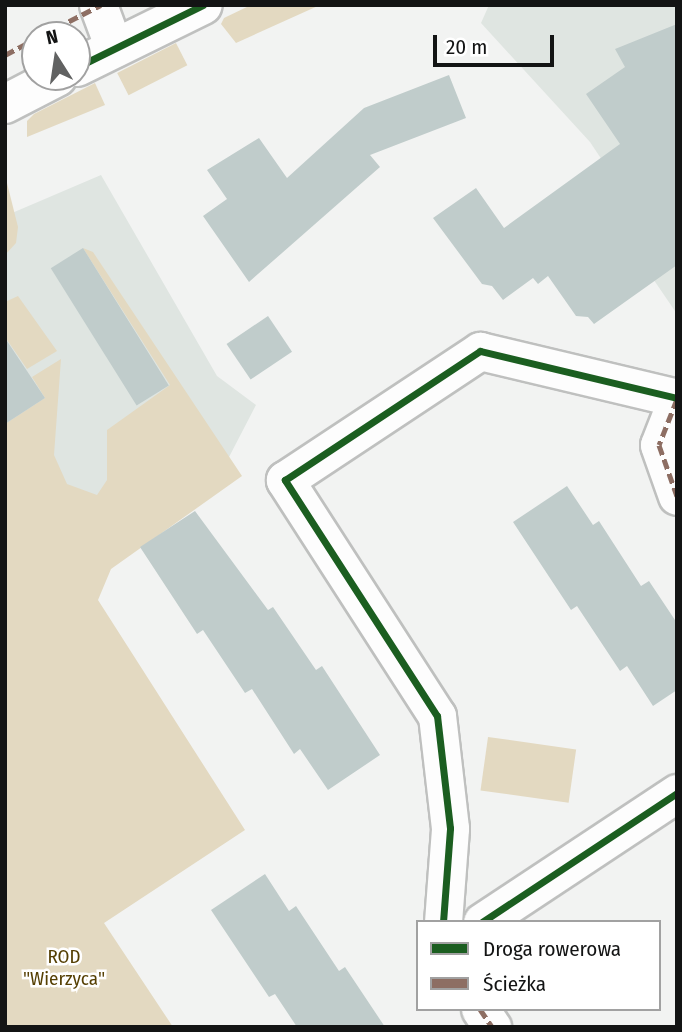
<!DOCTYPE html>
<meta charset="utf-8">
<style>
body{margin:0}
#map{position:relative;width:682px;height:1032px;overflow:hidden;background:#f2f3f2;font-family:"Fira Sans Condensed",sans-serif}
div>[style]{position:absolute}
.built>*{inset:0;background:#dfe5e1}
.green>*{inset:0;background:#e3d9c1;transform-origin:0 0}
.building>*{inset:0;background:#c0cccb;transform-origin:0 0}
.roads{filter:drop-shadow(2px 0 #bfc0bf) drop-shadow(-2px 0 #bfc0bf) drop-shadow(0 2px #bfc0bf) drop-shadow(0 -2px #bfc0bf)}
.minor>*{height:37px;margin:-18.5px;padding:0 18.5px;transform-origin:18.5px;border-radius:18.5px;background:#fdfdfd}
.tertiary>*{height:38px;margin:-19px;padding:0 19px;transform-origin:19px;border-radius:19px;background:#fdfdfd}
.quiet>*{height:5px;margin-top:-2.5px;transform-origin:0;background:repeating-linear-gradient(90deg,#8d6e63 0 10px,transparent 0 15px)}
.cycleway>*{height:7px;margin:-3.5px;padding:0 3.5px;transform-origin:3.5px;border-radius:3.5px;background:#1b5e20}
span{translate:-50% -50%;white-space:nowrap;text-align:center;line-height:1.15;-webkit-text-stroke:5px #fff;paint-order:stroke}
.park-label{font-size:19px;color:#553f03}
.frame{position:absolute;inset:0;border:7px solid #131414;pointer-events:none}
.legend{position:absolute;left:416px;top:920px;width:245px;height:91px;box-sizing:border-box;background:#fff;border:2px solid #a1a1a1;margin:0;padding:9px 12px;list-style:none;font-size:21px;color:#131414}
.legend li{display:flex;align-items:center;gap:14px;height:35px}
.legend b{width:35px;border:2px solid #a1a1a1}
.north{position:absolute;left:21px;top:21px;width:70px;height:70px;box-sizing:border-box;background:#fff;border:2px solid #a1a1a1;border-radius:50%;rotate:348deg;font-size:19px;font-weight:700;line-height:28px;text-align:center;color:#131414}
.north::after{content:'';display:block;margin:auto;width:24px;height:32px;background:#616262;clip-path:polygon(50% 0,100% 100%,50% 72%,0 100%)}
.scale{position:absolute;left:433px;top:35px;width:121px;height:32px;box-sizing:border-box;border:4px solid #131414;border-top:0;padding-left:9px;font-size:21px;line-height:24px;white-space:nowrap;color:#131414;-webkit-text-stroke:5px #fff;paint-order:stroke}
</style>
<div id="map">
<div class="built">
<div style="clip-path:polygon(489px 5px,677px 5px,677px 314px,613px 220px,616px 181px,590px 142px,481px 23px)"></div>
<div style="clip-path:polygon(101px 175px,217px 376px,256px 405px,228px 459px,74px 562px,5px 454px,5px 216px)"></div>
</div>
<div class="green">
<div style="clip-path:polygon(251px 5px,320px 5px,236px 43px,221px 24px,224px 18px)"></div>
<div style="left:176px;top:43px;width:25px;height:66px;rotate:63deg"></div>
<div style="clip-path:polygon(95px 83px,105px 105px,27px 137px,27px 121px,34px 114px)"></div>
<div style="clip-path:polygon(5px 175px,18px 227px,16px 243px,5px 255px)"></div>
<div style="clip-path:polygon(83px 248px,93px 252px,242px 476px,111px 569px,98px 600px,245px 830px,104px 923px,173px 1027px,5px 1027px,5px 424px,45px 398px,32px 377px,61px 359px,54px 455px,67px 484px,97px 495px,107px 480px,107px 430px,170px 385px)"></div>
<div style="clip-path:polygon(18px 296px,57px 351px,27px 369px,5px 337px,5px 302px)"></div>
<div style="left:488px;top:737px;width:89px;height:54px;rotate:8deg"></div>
</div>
<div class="building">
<div style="clip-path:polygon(677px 24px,677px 265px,594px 324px,588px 317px,576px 316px,548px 276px,538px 284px,533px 278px,503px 300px,492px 286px,482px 284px,433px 218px,476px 188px,504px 228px,620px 144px,586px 94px,625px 67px,615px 49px)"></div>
<div style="clip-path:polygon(449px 75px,466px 118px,370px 155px,380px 167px,249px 282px,203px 216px,227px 199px,207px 170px,259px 138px,287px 178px,364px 108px)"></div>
<div style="left:83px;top:248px;width:162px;height:38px;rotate:58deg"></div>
<div style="left:268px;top:316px;width:43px;height:50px;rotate:56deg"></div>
<div style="clip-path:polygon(5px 338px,45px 398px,5px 424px)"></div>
<div style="clip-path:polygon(567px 486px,593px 525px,599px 521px,641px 586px,649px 581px,677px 623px,677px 690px,653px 706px,627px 666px,620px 671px,577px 606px,571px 610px,513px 522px)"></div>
<div style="clip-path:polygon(195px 511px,268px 610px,273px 607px,316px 670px,322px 666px,380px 755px,328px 790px,300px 749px,294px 754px,252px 689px,245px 693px,203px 630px,197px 634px,140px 547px)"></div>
<div style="clip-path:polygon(265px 874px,289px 911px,296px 906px,339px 971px,345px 967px,385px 1027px,297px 1027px,275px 994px,269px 997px,211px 910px)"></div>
</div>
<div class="roads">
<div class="minor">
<div style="left:98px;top:5px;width:46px;rotate:69.6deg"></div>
<div style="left:677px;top:399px;width:49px;rotate:111.4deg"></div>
<div style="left:659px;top:445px;width:54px;rotate:70.6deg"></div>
<div style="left:443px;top:922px;width:94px;rotate:-85.7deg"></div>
<div style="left:450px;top:828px;width:113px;rotate:-96.6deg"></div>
<div style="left:437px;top:716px;width:281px;rotate:-122.8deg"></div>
<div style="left:285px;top:480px;width:234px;rotate:-33.5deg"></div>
<div style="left:480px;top:351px;width:203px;rotate:13.4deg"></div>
<div style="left:482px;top:922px;width:234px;rotate:-33.5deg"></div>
<div style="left:480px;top:1009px;width:22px;rotate:56deg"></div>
</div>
<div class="tertiary">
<div style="left:77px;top:67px;width:140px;rotate:-26.2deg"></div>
<div style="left:5px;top:104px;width:59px;rotate:-27.4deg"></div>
</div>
</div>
<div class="quiet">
<div style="left:42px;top:35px;width:66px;rotate:-27deg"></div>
<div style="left:5px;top:55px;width:34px;rotate:-28deg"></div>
<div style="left:677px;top:399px;width:49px;rotate:111.4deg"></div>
<div style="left:659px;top:445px;width:54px;rotate:70.6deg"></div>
<div style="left:480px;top:1009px;width:22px;rotate:56deg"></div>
</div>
<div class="cycleway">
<div style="left:77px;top:67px;width:140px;rotate:-26.2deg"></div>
<div style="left:443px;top:922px;width:94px;rotate:-85.7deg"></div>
<div style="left:450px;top:828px;width:113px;rotate:-96.6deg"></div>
<div style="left:437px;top:716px;width:281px;rotate:-122.8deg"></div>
<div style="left:285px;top:480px;width:234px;rotate:-33.5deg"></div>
<div style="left:480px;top:351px;width:203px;rotate:13.4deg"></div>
<div style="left:482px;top:922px;width:234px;rotate:-33.5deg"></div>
</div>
<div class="park-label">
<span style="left:64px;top:968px">ROD<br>"Wierzyca"</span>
</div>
<div class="frame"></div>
<ul class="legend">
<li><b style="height:9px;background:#1b5e20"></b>Droga rowerowa</li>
<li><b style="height:9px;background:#8d6e63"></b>Ścieżka</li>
</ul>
<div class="north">N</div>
<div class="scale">20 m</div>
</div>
